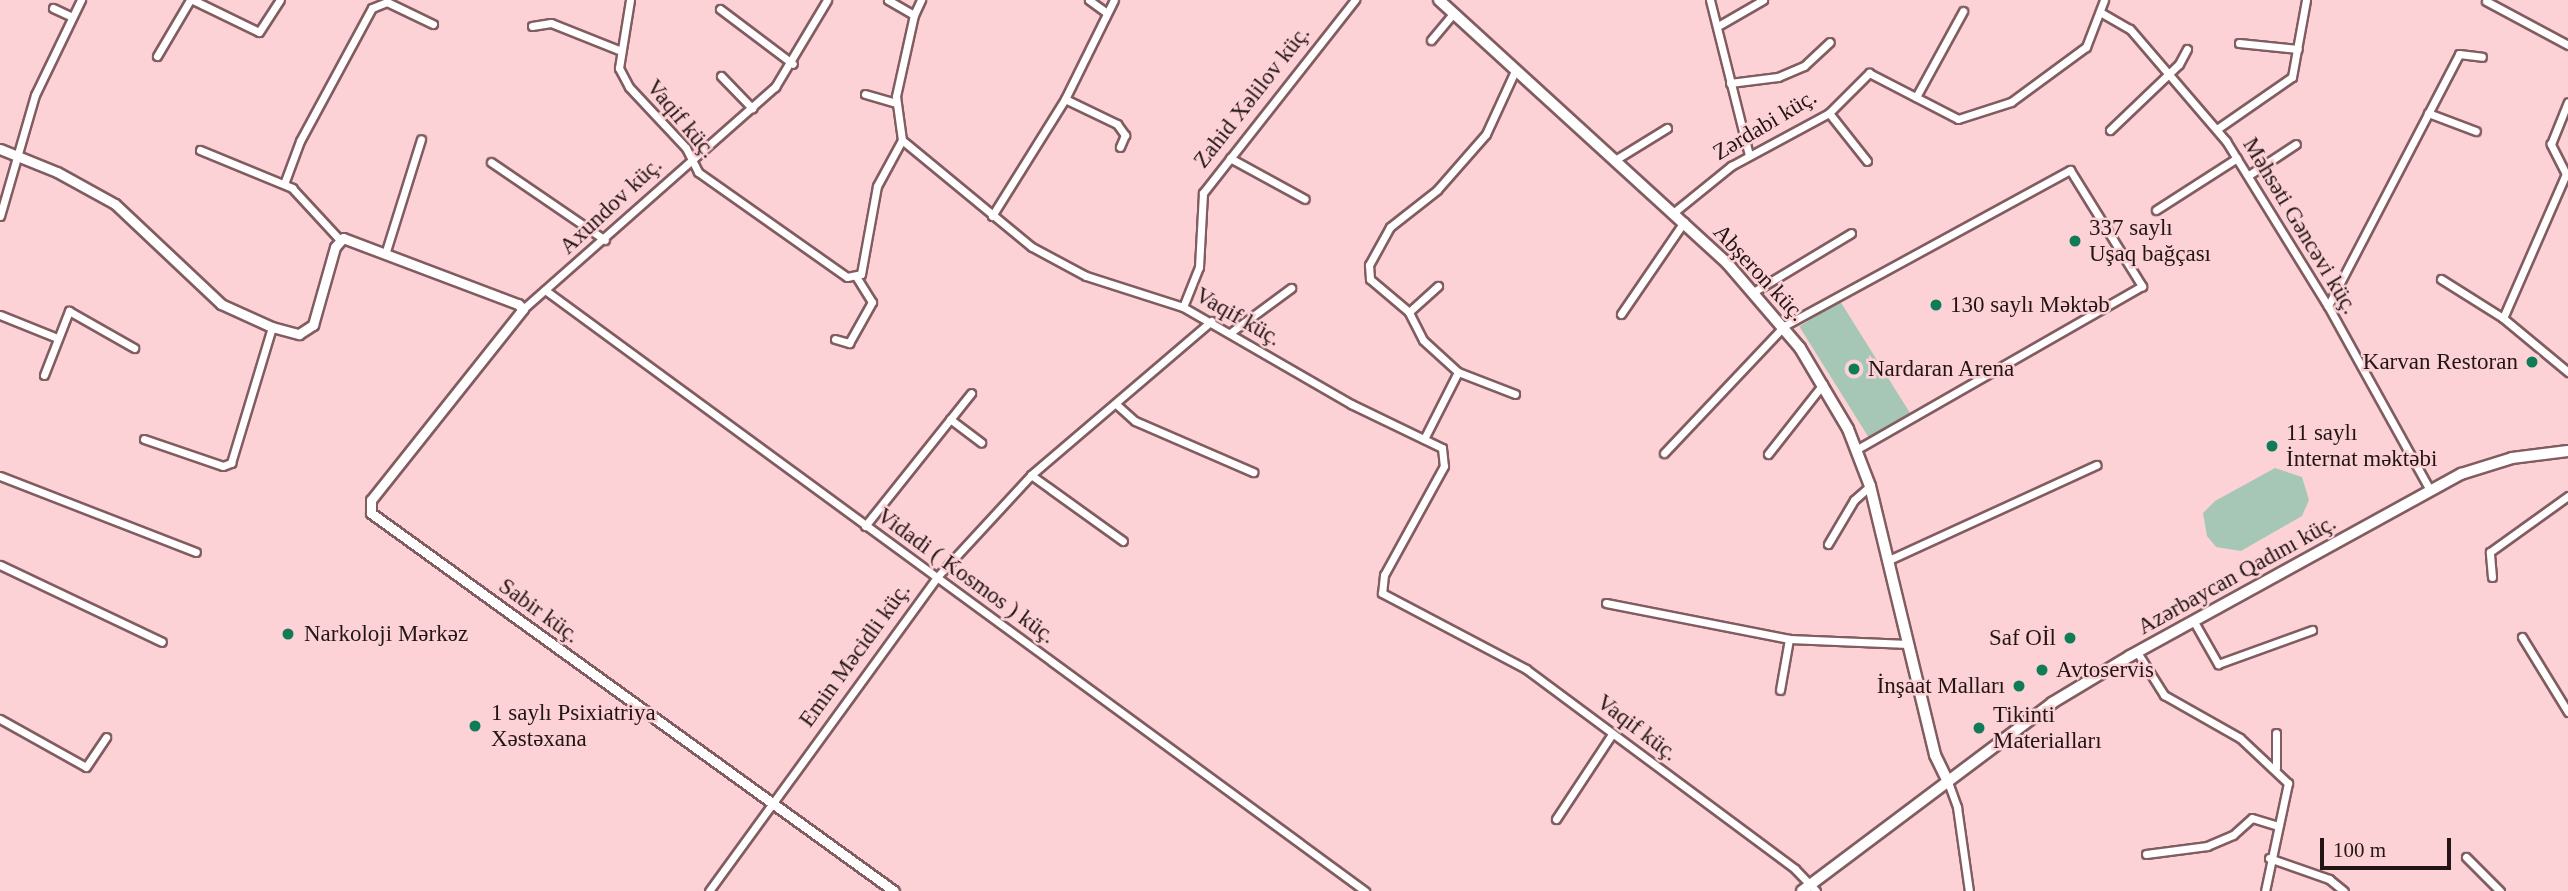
<!DOCTYPE html>
<meta charset="utf-8">
<style>
body{margin:0}
#map{position:relative;width:2568px;height:891px;overflow:hidden;background:#fcd2d6;font-family:"Times New Roman",serif}
div>[style]{position:absolute}
.green>*{inset:0;background:#a7c7b6;transform-origin:0 0}
.roads{filter:drop-shadow(2px 0 #815c60) drop-shadow(-2px 0 #815c60) drop-shadow(0 2px #815c60) drop-shadow(0 -2px #815c60)}
.minor>*{height:7px;margin:-3.5px;padding:0 3.5px;transform-origin:3.5px;border-radius:3.5px;background:#fff}
.tertiary>*{height:9px;margin:-4.5px;padding:0 4.5px;transform-origin:4.5px;border-radius:4.5px;background:#fff}
.secondary>*{height:10px;margin:-5px;padding:0 5px;transform-origin:5px;border-radius:5px;background:#fff}
.dots>*{width:19px;height:19px;translate:-50% -50%;box-sizing:border-box;border:4px solid #fcd2d6;border-radius:50%}
span{translate:-50% -50%;white-space:nowrap;text-align:center;line-height:1.15;-webkit-text-stroke:5px #fcd2d6;paint-order:stroke}
.street-label{font-size:23px;color:#231516}
.poi-label{font-size:23px;color:#231516}
.left{translate:0 -50%;text-align:left}
.right{translate:-100% -50%;text-align:right}
.scale{position:absolute;left:2320px;top:838px;width:131px;height:32px;box-sizing:border-box;border:4px solid #231516;border-top:0;padding-left:9px;font-size:21px;line-height:24px;white-space:nowrap;color:#231516;-webkit-text-stroke:5px #fcd2d6;paint-order:stroke}
</style>
<div id="map">
<div class="green">
<div style="left:1840px;top:301px;width:133px;height:48px;rotate:58deg"></div>
<div style="clip-path:polygon(2275px 468px,2302px 477px,2309px 500px,2302px 516px,2241px 551px,2216px 547px,2207px 536px,2203px 513px,2215px 501px)"></div>
</div>
<div class="roads">
<div class="minor">
<div style="left:193px;top:0;width:73px;rotate:25.9deg"></div>
<div style="left:259px;top:32px;width:38px;rotate:-57deg"></div>
<div style="left:630px;top:0;width:69px;rotate:99.2deg"></div>
<div style="left:619px;top:68px;width:21px;rotate:62deg"></div>
<div style="left:629px;top:87px;width:83px;rotate:46.9deg"></div>
<div style="left:686px;top:148px;width:27px;rotate:63deg"></div>
<div style="left:698px;top:172px;width:182px;rotate:35.2deg"></div>
<div style="left:847px;top:277px;width:14px;rotate:-12deg"></div>
<div style="left:861px;top:274px;width:89px;rotate:-79.7deg"></div>
<div style="left:877px;top:186px;width:52px;rotate:-61.5deg"></div>
<div style="left:902px;top:140px;width:168px;rotate:39.5deg"></div>
<div style="left:1032px;top:247px;width:61px;rotate:28.2deg"></div>
<div style="left:1086px;top:276px;width:102px;rotate:17.7deg"></div>
<div style="left:1183px;top:307px;width:194px;rotate:30deg"></div>
<div style="left:1351px;top:404px;width:101px;rotate:25.8deg"></div>
<div style="left:1442px;top:448px;width:18px;rotate:84deg"></div>
<div style="left:1444px;top:466px;width:124px;rotate:118.8deg"></div>
<div style="left:1384px;top:575px;width:18px;rotate:96deg"></div>
<div style="left:1382px;top:593px;width:163px;rotate:27.8deg"></div>
<div style="left:1526px;top:669px;width:335px;rotate:36.6deg"></div>
<div style="left:1795px;top:869px;width:30px;rotate:46deg"></div>
<div style="left:888px;top:0;width:30px;rotate:30deg"></div>
<div style="left:914px;top:15px;width:17px;rotate:-65deg"></div>
<div style="left:1089px;top:0;width:22px;rotate:36deg"></div>
<div style="left:1710px;top:0;width:160px;rotate:75.9deg"></div>
<div style="left:2486px;top:1px;width:93px;rotate:28.2deg"></div>
<div style="left:53px;top:8px;width:21px;rotate:25deg"></div>
<div style="left:720px;top:9px;width:91px;rotate:37deg"></div>
<div style="left:2100px;top:12px;width:34px;rotate:30deg"></div>
<div style="left:2130px;top:29px;width:148px;rotate:49.4deg"></div>
<div style="left:2226px;top:141px;width:194px;rotate:58.3deg"></div>
<div style="left:2328px;top:306px;width:210px;rotate:61deg"></div>
<div style="left:532px;top:26px;width:19px;rotate:-9deg"></div>
<div style="left:551px;top:23px;width:75px;rotate:21.8deg"></div>
<div style="left:1718px;top:26px;width:52px;rotate:-30deg"></div>
<div style="left:1431px;top:40px;width:34px;rotate:-50deg"></div>
<div style="left:2239px;top:43px;width:59px;rotate:5.8deg"></div>
<div style="left:157px;top:56px;width:65px;rotate:-59.5deg"></div>
<div style="left:721px;top:76px;width:45px;rotate:45.9deg"></div>
<div style="left:1730px;top:83px;width:48px;rotate:-7.1deg"></div>
<div style="left:1778px;top:77px;width:28px;rotate:-23deg"></div>
<div style="left:1804px;top:66px;width:35px;rotate:-43deg"></div>
<div style="left:865px;top:94px;width:32px;rotate:16deg"></div>
<div style="left:1916px;top:97px;width:98px;rotate:-61.3deg"></div>
<div style="left:1065px;top:99px;width:58px;rotate:25.7deg"></div>
<div style="left:1117px;top:124px;width:14px;rotate:54deg"></div>
<div style="left:1125px;top:135px;width:13px;rotate:113deg"></div>
<div style="left:1829px;top:113px;width:61px;rotate:51.6deg"></div>
<div style="left:2428px;top:113px;width:51px;rotate:20.6deg"></div>
<div style="left:2217px;top:129px;width:91px;rotate:-34.7deg"></div>
<div style="left:2292px;top:77px;width:78px;rotate:-79.7deg"></div>
<div style="left:2110px;top:130px;width:95px;rotate:-43.7deg"></div>
<div style="left:2179px;top:64px;width:17px;rotate:-62deg"></div>
<div style="left:902px;top:140px;width:44px;rotate:-97.8deg"></div>
<div style="left:896px;top:96px;width:83px;rotate:-77.5deg"></div>
<div style="left:200px;top:150px;width:100px;rotate:22.4deg"></div>
<div style="left:292px;top:188px;width:69px;rotate:47.3deg"></div>
<div style="left:1230px;top:158px;width:85px;rotate:28.7deg"></div>
<div style="left:1615px;top:160px;width:61px;rotate:-31.6deg"></div>
<div style="left:491px;top:162px;width:138px;rotate:34.4deg"></div>
<div style="left:2249px;top:175px;width:56px;rotate:-33.4deg"></div>
<div style="left:284px;top:184px;width:46px;rotate:-69.6deg"></div>
<div style="left:300px;top:141px;width:151px;rotate:-61.6deg"></div>
<div style="left:372px;top:8px;width:16px;rotate:-22deg"></div>
<div style="left:387px;top:2px;width:51px;rotate:25.6deg"></div>
<div style="left:2156px;top:210px;width:96px;rotate:-32.7deg"></div>
<div style="left:1673px;top:213px;width:75px;rotate:-39deg"></div>
<div style="left:1731px;top:166px;width:111px;rotate:-28.4deg"></div>
<div style="left:1829px;top:113px;width:57px;rotate:-45deg"></div>
<div style="left:1869px;top:73px;width:100px;rotate:27.3deg"></div>
<div style="left:1958px;top:119px;width:56px;rotate:-17.8deg"></div>
<div style="left:2011px;top:102px;width:93px;rotate:-36.3deg"></div>
<div style="left:2086px;top:47px;width:50px;rotate:-69deg"></div>
<div style="left:0;top:216px;width:126px;rotate:-73.9deg"></div>
<div style="left:35px;top:95px;width:106px;rotate:-64.2deg"></div>
<div style="left:992px;top:216px;width:138px;rotate:-58deg"></div>
<div style="left:1065px;top:99px;width:110px;rotate:-63.7deg"></div>
<div style="left:386px;top:251px;width:117px;rotate:-72.6deg"></div>
<div style="left:2441px;top:279px;width:73px;rotate:32.2deg"></div>
<div style="left:2503px;top:318px;width:85px;rotate:39.7deg"></div>
<div style="left:545px;top:290px;width:1017px;rotate:36.24deg"></div>
<div style="left:1755px;top:291px;width:112px;rotate:-31.1deg"></div>
<div style="left:2328px;top:306px;width:284px;rotate:-62.5deg"></div>
<div style="left:2459px;top:54px;width:23px;rotate:7deg"></div>
<div style="left:1183px;top:307px;width:43px;rotate:-68.2deg"></div>
<div style="left:1199px;top:267px;width:74px;rotate:-86.9deg"></div>
<div style="left:1203px;top:193px;width:246px;rotate:-51.8deg"></div>
<div style="left:523px;top:309px;width:336px;rotate:-41.4deg"></div>
<div style="left:775px;top:87px;width:101px;rotate:-59.1deg"></div>
<div style="left:1409px;top:312px;width:39px;rotate:-42deg"></div>
<div style="left:1621px;top:314px;width:112px;rotate:-55.6deg"></div>
<div style="left:0;top:315px;width:59px;rotate:21.8deg"></div>
<div style="left:2503px;top:318px;width:157px;rotate:-66.4deg"></div>
<div style="left:2566px;top:174px;width:34px;rotate:-117deg"></div>
<div style="left:2551px;top:144px;width:45px;rotate:-68deg"></div>
<div style="left:1230px;top:333px;width:76px;rotate:-36.4deg"></div>
<div style="left:835px;top:339px;width:15px;rotate:16deg"></div>
<div style="left:849px;top:343px;width:47px;rotate:-60.7deg"></div>
<div style="left:872px;top:302px;width:28px;rotate:-122deg"></div>
<div style="left:44px;top:375px;width:69px;rotate:-68.7deg"></div>
<div style="left:69px;top:311px;width:75px;rotate:29.6deg"></div>
<div style="left:1515px;top:394px;width:61px;rotate:-158.9deg"></div>
<div style="left:1458px;top:372px;width:47px;rotate:-137.6deg"></div>
<div style="left:1423px;top:340px;width:31px;rotate:-117deg"></div>
<div style="left:1409px;top:312px;width:51px;rotate:-139.8deg"></div>
<div style="left:1370px;top:279px;width:14px;rotate:-94deg"></div>
<div style="left:1369px;top:265px;width:43px;rotate:-61.1deg"></div>
<div style="left:1390px;top:227px;width:60px;rotate:-38.2deg"></div>
<div style="left:1437px;top:190px;width:74px;rotate:-48.8deg"></div>
<div style="left:1486px;top:134px;width:69px;rotate:-65.3deg"></div>
<div style="left:1116px;top:404px;width:25px;rotate:42deg"></div>
<div style="left:1135px;top:421px;width:129px;rotate:23.4deg"></div>
<div style="left:950px;top:419px;width:39px;rotate:37deg"></div>
<div style="left:144px;top:439px;width:83px;rotate:18.9deg"></div>
<div style="left:223px;top:466px;width:9px;rotate:-21deg"></div>
<div style="left:231px;top:463px;width:142px;rotate:-73.2deg"></div>
<div style="left:1424px;top:439px;width:75px;rotate:-63.1deg"></div>
<div style="left:1664px;top:453px;width:175px;rotate:-46.6deg"></div>
<div style="left:1784px;top:326px;width:326px;rotate:-28.6deg"></div>
<div style="left:2070px;top:170px;width:137px;rotate:58.2deg"></div>
<div style="left:2142px;top:286px;width:328px;rotate:150.2deg"></div>
<div style="left:1768px;top:454px;width:89px;rotate:-51.8deg"></div>
<div style="left:1031px;top:475px;width:113px;rotate:35.7deg"></div>
<div style="left:0;top:476px;width:210px;rotate:21.2deg"></div>
<div style="left:865px;top:526px;width:170px;rotate:-51.4deg"></div>
<div style="left:1828px;top:544px;width:51px;rotate:-59.4deg"></div>
<div style="left:1854px;top:500px;width:21px;rotate:-41deg"></div>
<div style="left:1891px;top:559px;width:226px;rotate:-24.6deg"></div>
<div style="left:0;top:565px;width:179px;rotate:25.4deg"></div>
<div style="left:2492px;top:577px;width:25px;rotate:-95deg"></div>
<div style="left:2490px;top:552px;width:96px;rotate:-35.7deg"></div>
<div style="left:1606px;top:603px;width:187px;rotate:11.1deg"></div>
<div style="left:1789px;top:639px;width:119px;rotate:2.4deg"></div>
<div style="left:2193px;top:620px;width:51px;rotate:60.4deg"></div>
<div style="left:2218px;top:664px;width:100px;rotate:-19.9deg"></div>
<div style="left:2522px;top:637px;width:88px;rotate:58.5deg"></div>
<div style="left:2137px;top:652px;width:51px;rotate:57.9deg"></div>
<div style="left:2164px;top:695px;width:87px;rotate:29.5deg"></div>
<div style="left:2240px;top:738px;width:66px;rotate:43.2deg"></div>
<div style="left:2288px;top:783px;width:110px;rotate:102deg"></div>
<div style="left:1780px;top:690px;width:52px;rotate:-80deg"></div>
<div style="left:0;top:719px;width:98px;rotate:29.2deg"></div>
<div style="left:86px;top:767px;width:36px;rotate:-56deg"></div>
<div style="left:2276px;top:733px;width:35px;rotate:90deg"></div>
<div style="left:1948px;top:782px;width:27px;rotate:70deg"></div>
<div style="left:1957px;top:807px;width:85px;rotate:81.9deg"></div>
<div style="left:1556px;top:819px;width:102px;rotate:-56.6deg"></div>
<div style="left:2146px;top:854px;width:62px;rotate:-7.5deg"></div>
<div style="left:2207px;top:846px;width:28px;rotate:-23deg"></div>
<div style="left:2233px;top:835px;width:25px;rotate:-42deg"></div>
<div style="left:2252px;top:818px;width:27px;rotate:17deg"></div>
<div style="left:2466px;top:857px;width:48px;rotate:45deg"></div>
<div style="left:2269px;top:858px;width:64px;rotate:19.3deg"></div>
<div style="left:2329px;top:879px;width:19px;rotate:39deg"></div>
<div style="left:709px;top:891px;width:388px;rotate:-54deg"></div>
<div style="left:937px;top:577px;width:139px;rotate:-47.3deg"></div>
<div style="left:1031px;top:475px;width:237px;rotate:-40.5deg"></div>
</div>
<div class="tertiary">
<div style="left:0;top:149px;width:61px;rotate:22deg"></div>
<div style="left:57px;top:172px;width:66px;rotate:28.9deg"></div>
<div style="left:115px;top:204px;width:146px;rotate:43.3deg"></div>
<div style="left:221px;top:304px;width:56px;rotate:24.3deg"></div>
<div style="left:272px;top:327px;width:28px;rotate:15deg"></div>
<div style="left:299px;top:334px;width:17px;rotate:-33deg"></div>
<div style="left:313px;top:325px;width:81px;rotate:-74.2deg"></div>
<div style="left:335px;top:247px;width:12px;rotate:-48deg"></div>
<div style="left:343px;top:238px;width:187px;rotate:20.7deg"></div>
<div style="left:518px;top:304px;width:7px;rotate:45deg"></div>
<div style="left:523px;top:309px;width:244px;rotate:128.5deg"></div>
<div style="left:371px;top:500px;width:13px;rotate:90deg"></div>
<div style="left:371px;top:513px;width:645px;rotate:35.86deg"></div>
</div>
<div class="secondary">
<div style="left:1439px;top:0;width:390px;rotate:42.4deg"></div>
<div style="left:1727px;top:263px;width:112px;rotate:49.3deg"></div>
<div style="left:1800px;top:348px;width:94px;rotate:59.3deg"></div>
<div style="left:1848px;top:429px;width:61px;rotate:68.9deg"></div>
<div style="left:1870px;top:486px;width:277px;rotate:76.4deg"></div>
<div style="left:1935px;top:755px;width:30px;rotate:64deg"></div>
<div style="left:1802px;top:891px;width:313px;rotate:-36.9deg"></div>
<div style="left:2052px;top:703px;width:91px;rotate:-31.1deg"></div>
<div style="left:2130px;top:656px;width:378px;rotate:-28.8deg"></div>
<div style="left:2461px;top:474px;width:53px;rotate:-17.4deg"></div>
<div style="left:2512px;top:458px;width:56px;rotate:-7.1deg"></div>
</div>
</div>
<div class="dots">
<div style="left:2075px;top:241px;background:#0f7c57"></div>
<div style="left:1936px;top:305px;background:#0f7c57"></div>
<div style="left:2532px;top:362px;background:#0f7c57"></div>
<div style="left:1854px;top:369px;background:#0f7c57"></div>
<div style="left:2272px;top:446px;background:#0f7c57"></div>
<div style="left:288px;top:634px;background:#0f7c57"></div>
<div style="left:2070px;top:638px;background:#0f7c57"></div>
<div style="left:2042px;top:670px;background:#0f7c57"></div>
<div style="left:2019px;top:686px;background:#0f7c57"></div>
<div style="left:475px;top:726px;background:#0f7c57"></div>
<div style="left:1979px;top:728px;background:#0f7c57"></div>
</div>
<div class="street-label">
<span style="left:1252px;top:97px;rotate:-52deg">Zahid Xəlilov küç.</span>
<span style="left:681px;top:119px;rotate:50deg">Vaqif küç.</span>
<span style="left:1765px;top:125px;rotate:-31deg">Zərdabi küç.</span>
<span style="left:611px;top:206px;rotate:-43deg">Axundov küç.</span>
<span style="left:2300px;top:226px;rotate:59deg">Məhsəti Gəncəvi küç.</span>
<span style="left:1759px;top:273px;rotate:47deg">Abşeron küç.</span>
<span style="left:1238px;top:317px;rotate:30deg">Vaqif küç.</span>
<span style="left:2237px;top:575px;rotate:-29deg">Azərbaycan Qadını küç.</span>
<span style="left:966px;top:576px;rotate:36deg">Vidadi ( Kosmos ) küç.</span>
<span style="left:539px;top:611px;rotate:36deg">Sabir küç.</span>
<span style="left:855px;top:655px;rotate:-54deg">Emin Məcidli küç.</span>
<span style="left:1637px;top:728px;rotate:37deg">Vaqif küç.</span>
</div>
<div class="poi-label">
<span class="left" style="left:2089px;top:241px">337 saylı<br>Uşaq bağçası</span>
<span class="left" style="left:1950px;top:305px">130 saylı Məktəb</span>
<span class="right" style="left:2518px;top:362px">Karvan Restoran</span>
<span class="left" style="left:1868px;top:369px">Nardaran Arena</span>
<span class="left" style="left:2286px;top:446px">11 saylı<br>İnternat məktəbi</span>
<span class="left" style="left:304px;top:634px">Narkoloji Mərkəz</span>
<span class="right" style="left:2056px;top:638px">Saf Oİl</span>
<span class="left" style="left:2056px;top:670px">Avtoservis</span>
<span class="right" style="left:2005px;top:686px">İnşaat Malları</span>
<span class="left" style="left:491px;top:726px">1 saylı Psixiatriya<br>Xəstəxana</span>
<span class="left" style="left:1993px;top:728px">Tikinti<br>Materialları</span>
</div>
<div class="scale">100 m</div>
</div>
